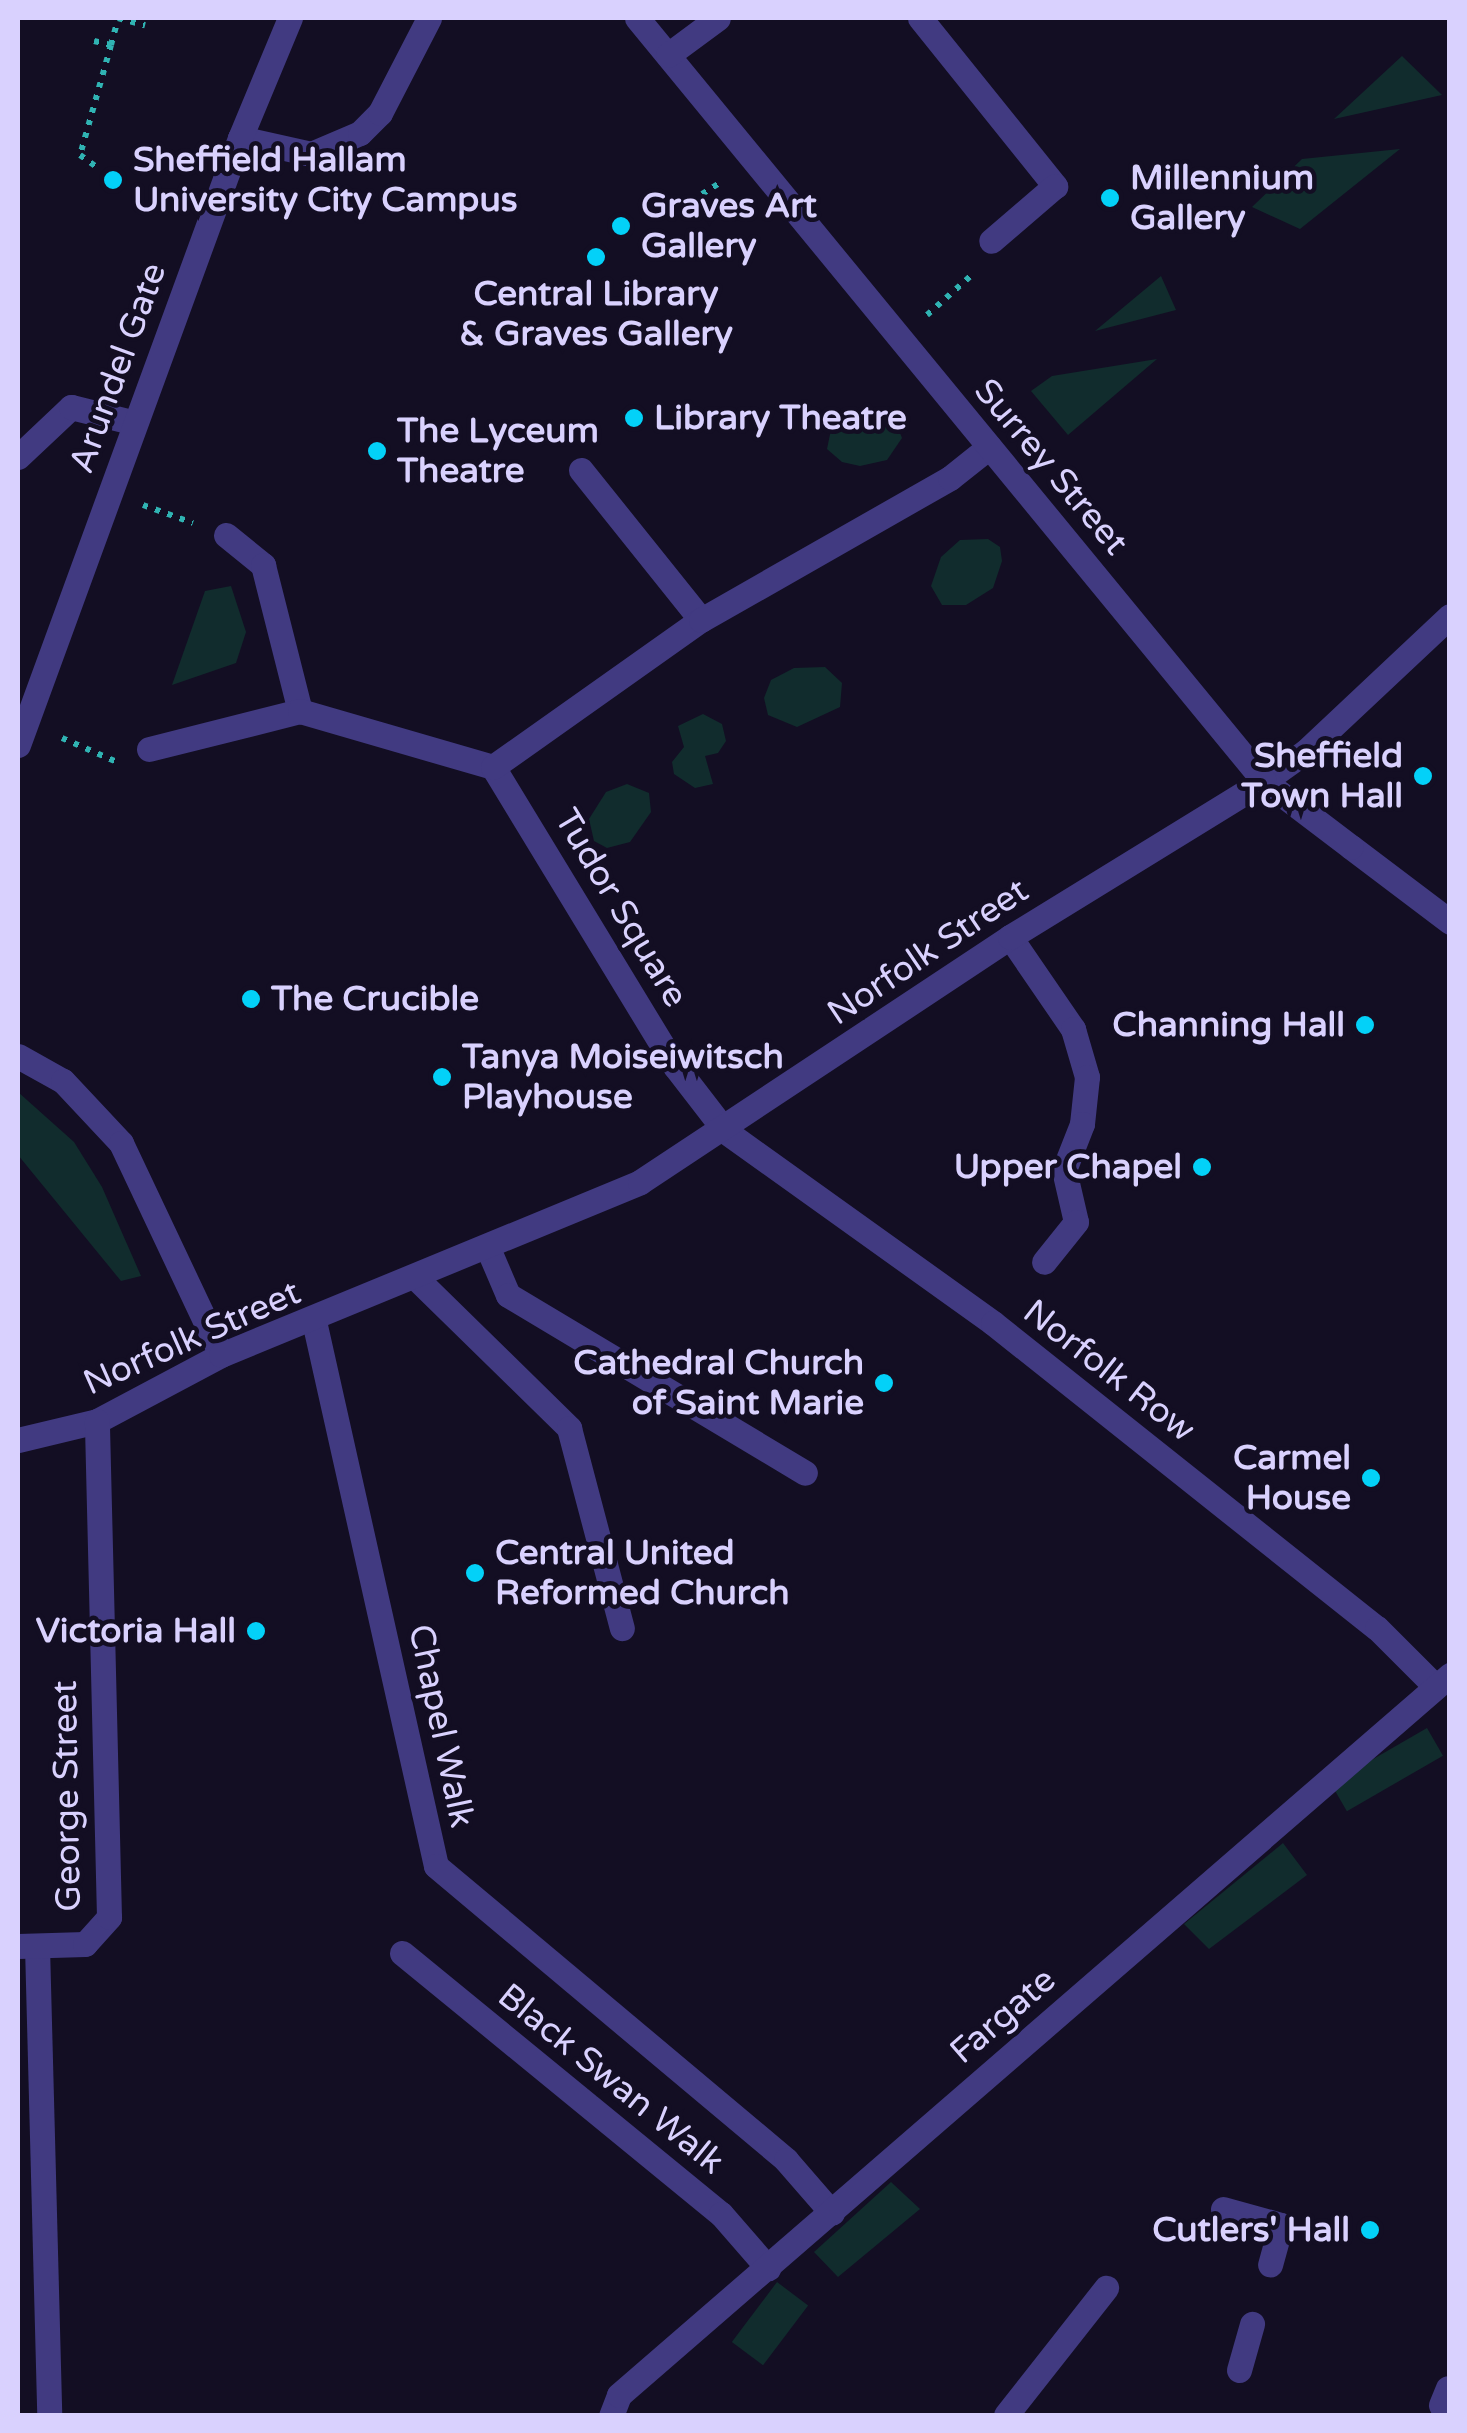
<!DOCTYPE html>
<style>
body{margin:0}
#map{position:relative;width:1467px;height:2433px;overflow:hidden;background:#130e23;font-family:"Varela Round",sans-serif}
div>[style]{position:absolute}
.green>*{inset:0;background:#112c2d;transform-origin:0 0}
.path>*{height:6px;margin-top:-3px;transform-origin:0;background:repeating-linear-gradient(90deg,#30b3b3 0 5px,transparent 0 13px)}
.service>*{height:25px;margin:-12.5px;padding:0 12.5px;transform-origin:12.5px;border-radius:12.5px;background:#413a81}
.pedestrian>*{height:25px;margin:-12.5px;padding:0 12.5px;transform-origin:12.5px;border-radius:12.5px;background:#413a81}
.minor>*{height:25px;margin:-12.5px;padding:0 12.5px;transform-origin:12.5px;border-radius:12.5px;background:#413a81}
.tertiary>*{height:25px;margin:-12.5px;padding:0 12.5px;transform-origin:12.5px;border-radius:12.5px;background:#413a81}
.dots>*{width:28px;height:28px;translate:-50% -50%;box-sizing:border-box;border:5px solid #130e23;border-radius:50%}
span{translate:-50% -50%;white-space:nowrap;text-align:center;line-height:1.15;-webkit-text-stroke:9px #130e23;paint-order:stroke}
.poi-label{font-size:35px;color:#d9d1fe;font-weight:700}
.left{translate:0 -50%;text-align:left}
.right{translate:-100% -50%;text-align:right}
.street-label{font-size:35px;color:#d9d1fe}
.frame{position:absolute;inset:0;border:20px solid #d9d1fe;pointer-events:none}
</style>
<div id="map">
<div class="green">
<div style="clip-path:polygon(1402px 56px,1442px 95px,1334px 119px)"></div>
<div style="clip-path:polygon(1400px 149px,1300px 229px,1252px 207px,1302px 159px)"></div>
<div style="clip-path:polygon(1161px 276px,1176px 310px,1095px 331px)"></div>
<div style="clip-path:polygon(1157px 359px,1068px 435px,1031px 391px,1052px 376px)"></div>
<div style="clip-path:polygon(865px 407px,894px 418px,902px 438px,887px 460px,860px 466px,842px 462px,827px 449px,833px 420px)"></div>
<div style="clip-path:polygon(988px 539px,1000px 547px,1002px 561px,993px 588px,966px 605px,942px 605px,931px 586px,941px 557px,960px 540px)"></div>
<div style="clip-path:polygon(231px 586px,246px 632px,236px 663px,172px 685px,205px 591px)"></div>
<div style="clip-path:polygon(825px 667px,842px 683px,840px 707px,797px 727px,768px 715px,764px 698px,771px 680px,794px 668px)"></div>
<div style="clip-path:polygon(703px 714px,722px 724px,726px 741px,718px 753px,705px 756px,713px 784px,695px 788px,674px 774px,672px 762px,684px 747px,678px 726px)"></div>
<div style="clip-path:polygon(627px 784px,649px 793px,651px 812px,630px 842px,607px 848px,594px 841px,589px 819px,606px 792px)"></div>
<div style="clip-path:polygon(18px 1092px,74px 1142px,102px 1187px,141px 1276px,121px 1281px,18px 1155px)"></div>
<div style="left:1427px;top:1728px;width:32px;height:111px;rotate:60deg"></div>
<div style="clip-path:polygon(1283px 1843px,1307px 1875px,1209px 1949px,1184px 1924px)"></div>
<div style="clip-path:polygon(891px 2182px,920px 2209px,838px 2277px,814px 2252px)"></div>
<div style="left:777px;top:2282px;width:39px;height:75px;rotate:37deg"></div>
</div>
<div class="path">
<div style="left:94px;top:41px;width:17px;rotate:13deg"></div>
<div style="left:111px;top:45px;width:114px;rotate:105.7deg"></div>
<div style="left:80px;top:155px;width:19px;rotate:36deg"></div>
<div style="left:111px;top:45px;width:28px;rotate:-75deg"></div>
<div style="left:118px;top:18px;width:28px;rotate:15deg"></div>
<div style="left:702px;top:194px;width:25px;rotate:-32deg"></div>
<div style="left:927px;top:315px;width:63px;rotate:-41.8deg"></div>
<div style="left:143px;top:505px;width:53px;rotate:19.8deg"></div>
<div style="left:62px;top:738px;width:58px;rotate:23.5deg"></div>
</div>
<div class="service">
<div style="left:920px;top:18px;width:216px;rotate:51.2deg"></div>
<div style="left:1055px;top:186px;width:84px;rotate:139.3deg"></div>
<div style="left:240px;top:138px;width:73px;rotate:12.7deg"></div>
<div style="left:311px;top:154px;width:53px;rotate:-23.2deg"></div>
<div style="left:360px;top:133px;width:28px;rotate:-45deg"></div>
<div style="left:380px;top:113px;width:107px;rotate:-62.7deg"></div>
<div style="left:18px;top:457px;width:73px;rotate:-43.3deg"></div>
<div style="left:71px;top:407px;width:66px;rotate:14deg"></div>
<div style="left:1010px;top:937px;width:112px;rotate:55.6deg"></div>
<div style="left:1073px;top:1029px;width:50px;rotate:73.7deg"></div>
<div style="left:1087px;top:1077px;width:47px;rotate:96.1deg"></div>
<div style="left:1082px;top:1124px;width:49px;rotate:111.4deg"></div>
<div style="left:1064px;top:1170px;width:53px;rotate:77deg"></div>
<div style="left:1076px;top:1222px;width:51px;rotate:128.7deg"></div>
<div style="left:18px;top:1056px;width:51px;rotate:29.1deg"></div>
<div style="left:63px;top:1081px;width:85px;rotate:46.9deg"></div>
<div style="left:121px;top:1143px;width:234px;rotate:64.7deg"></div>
<div style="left:487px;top:1246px;width:53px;rotate:66.8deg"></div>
<div style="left:508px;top:1295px;width:346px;rotate:30.9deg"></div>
<div style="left:415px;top:1277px;width:216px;rotate:44.4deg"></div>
<div style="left:569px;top:1428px;width:207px;rotate:75.2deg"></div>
<div style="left:1223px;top:2209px;width:60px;rotate:15.4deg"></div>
<div style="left:1281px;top:2225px;width:41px;rotate:105.4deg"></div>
<div style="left:1239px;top:2370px;width:48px;rotate:-74.2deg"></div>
<div style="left:1441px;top:2405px;width:18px;rotate:-68deg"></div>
<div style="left:1006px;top:2415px;width:162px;rotate:-51.8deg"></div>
</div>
<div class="pedestrian">
<div style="left:581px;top:470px;width:192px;rotate:51.3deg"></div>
<div style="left:226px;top:535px;width:48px;rotate:39deg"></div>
<div style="left:263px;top:565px;width:151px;rotate:75.8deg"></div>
<div style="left:149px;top:749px;width:156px;rotate:-14.1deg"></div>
<div style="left:300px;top:711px;width:201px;rotate:16.2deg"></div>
<div style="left:493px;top:767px;width:350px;rotate:58.7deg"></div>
<div style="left:675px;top:1066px;width:82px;rotate:52.4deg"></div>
<div style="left:725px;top:1131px;width:330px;rotate:35.6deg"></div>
<div style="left:993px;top:1323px;width:490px;rotate:38.5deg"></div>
<div style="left:1377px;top:1628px;width:81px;rotate:45deg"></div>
<div style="left:493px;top:767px;width:255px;rotate:-35.3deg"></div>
<div style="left:701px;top:620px;width:287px;rotate:-29.7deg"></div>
<div style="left:950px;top:478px;width:50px;rotate:-38.5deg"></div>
<div style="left:1264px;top:781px;width:52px;rotate:-35.5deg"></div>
<div style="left:1306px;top:751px;width:197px;rotate:-43.2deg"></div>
<div style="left:1351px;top:847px;width:124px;rotate:37.1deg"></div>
<div style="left:314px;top:1321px;width:558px;rotate:77.38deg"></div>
<div style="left:436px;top:1866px;width:457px;rotate:40deg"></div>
<div style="left:786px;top:2160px;width:70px;rotate:49deg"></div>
<div style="left:37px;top:1946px;width:470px;rotate:88.5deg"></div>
<div style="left:402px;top:1953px;width:412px;rotate:39.3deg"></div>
<div style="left:721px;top:2214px;width:72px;rotate:49deg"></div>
<div style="left:611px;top:2416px;width:22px;rotate:-69deg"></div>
<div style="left:619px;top:2395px;width:1100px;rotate:-40.91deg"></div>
</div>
<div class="minor">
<div style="left:637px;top:18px;width:988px;rotate:50.59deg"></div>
<div style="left:1264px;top:781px;width:109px;rotate:37.2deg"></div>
<div style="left:668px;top:55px;width:62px;rotate:-36.5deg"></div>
<div style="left:18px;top:1440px;width:81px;rotate:-13.5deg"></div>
<div style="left:97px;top:1421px;width:140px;rotate:-28deg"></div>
<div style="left:221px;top:1355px;width:453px;rotate:-22.4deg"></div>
<div style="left:640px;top:1182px;width:444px;rotate:-33.5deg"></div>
<div style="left:1010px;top:937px;width:298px;rotate:-31.6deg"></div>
<div style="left:18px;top:1946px;width:67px;rotate:-1.7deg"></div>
<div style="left:85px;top:1944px;width:36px;rotate:-48deg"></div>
<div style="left:109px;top:1917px;width:496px;rotate:-91.4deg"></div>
</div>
<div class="tertiary">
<div style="left:18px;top:745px;width:646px;rotate:-69.91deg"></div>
<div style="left:240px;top:138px;width:130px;rotate:-67.4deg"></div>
</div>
<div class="dots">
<div style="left:113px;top:180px;background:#03d1f8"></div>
<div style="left:1110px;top:198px;background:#03d1f8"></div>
<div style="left:621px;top:226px;background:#03d1f8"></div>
<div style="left:596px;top:257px;background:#03d1f8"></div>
<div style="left:634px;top:418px;background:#03d1f8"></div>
<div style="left:377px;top:451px;background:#03d1f8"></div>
<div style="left:1423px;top:776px;background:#03d1f8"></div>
<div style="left:251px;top:999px;background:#03d1f8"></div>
<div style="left:1365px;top:1025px;background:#03d1f8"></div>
<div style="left:442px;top:1077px;background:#03d1f8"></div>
<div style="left:1202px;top:1167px;background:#03d1f8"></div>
<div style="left:884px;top:1383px;background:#03d1f8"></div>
<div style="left:1371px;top:1478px;background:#03d1f8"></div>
<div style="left:475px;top:1573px;background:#03d1f8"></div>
<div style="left:256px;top:1631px;background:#03d1f8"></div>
<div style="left:1370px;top:2230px;background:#03d1f8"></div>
</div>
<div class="poi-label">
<span class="left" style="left:133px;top:180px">Sheffield Hallam<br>University City Campus</span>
<span class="left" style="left:1130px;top:198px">Millennium<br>Gallery</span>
<span class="left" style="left:641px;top:226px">Graves Art<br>Gallery</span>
<span style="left:596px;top:314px">Central Library<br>&amp; Graves Gallery</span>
<span class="left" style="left:654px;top:418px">Library Theatre</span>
<span class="left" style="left:397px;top:451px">The Lyceum<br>Theatre</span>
<span class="right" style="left:1403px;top:776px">Sheffield<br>Town Hall</span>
<span class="left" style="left:271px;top:999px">The Crucible</span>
<span class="right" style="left:1345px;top:1025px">Channing Hall</span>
<span class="left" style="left:462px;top:1077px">Tanya Moiseiwitsch<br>Playhouse</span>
<span class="right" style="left:1182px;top:1167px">Upper Chapel</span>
<span class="right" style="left:864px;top:1383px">Cathedral Church<br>of Saint Marie</span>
<span class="right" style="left:1351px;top:1478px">Carmel<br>House</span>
<span class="left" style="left:495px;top:1573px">Central United<br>Reformed Church</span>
<span class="right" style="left:236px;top:1631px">Victoria Hall</span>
<span class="right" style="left:1350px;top:2230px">Cutlers' Hall</span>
</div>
<div class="street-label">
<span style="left:118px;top:368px;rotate:-70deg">Arundel Gate</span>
<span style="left:1051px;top:467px;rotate:50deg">Surrey Street</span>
<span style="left:621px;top:908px;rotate:59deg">Tudor Square</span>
<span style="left:928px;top:952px;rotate:-34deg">Norfolk Street</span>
<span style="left:192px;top:1338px;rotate:-24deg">Norfolk Street</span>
<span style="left:1109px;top:1371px;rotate:38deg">Norfolk Row</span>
<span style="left:441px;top:1726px;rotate:78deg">Chapel Walk</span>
<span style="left:67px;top:1796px;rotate:-91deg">George Street</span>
<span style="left:1003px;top:2016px;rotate:-41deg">Fargate</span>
<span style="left:611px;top:2079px;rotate:39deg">Black Swan Walk</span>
</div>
<div class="frame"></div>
</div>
